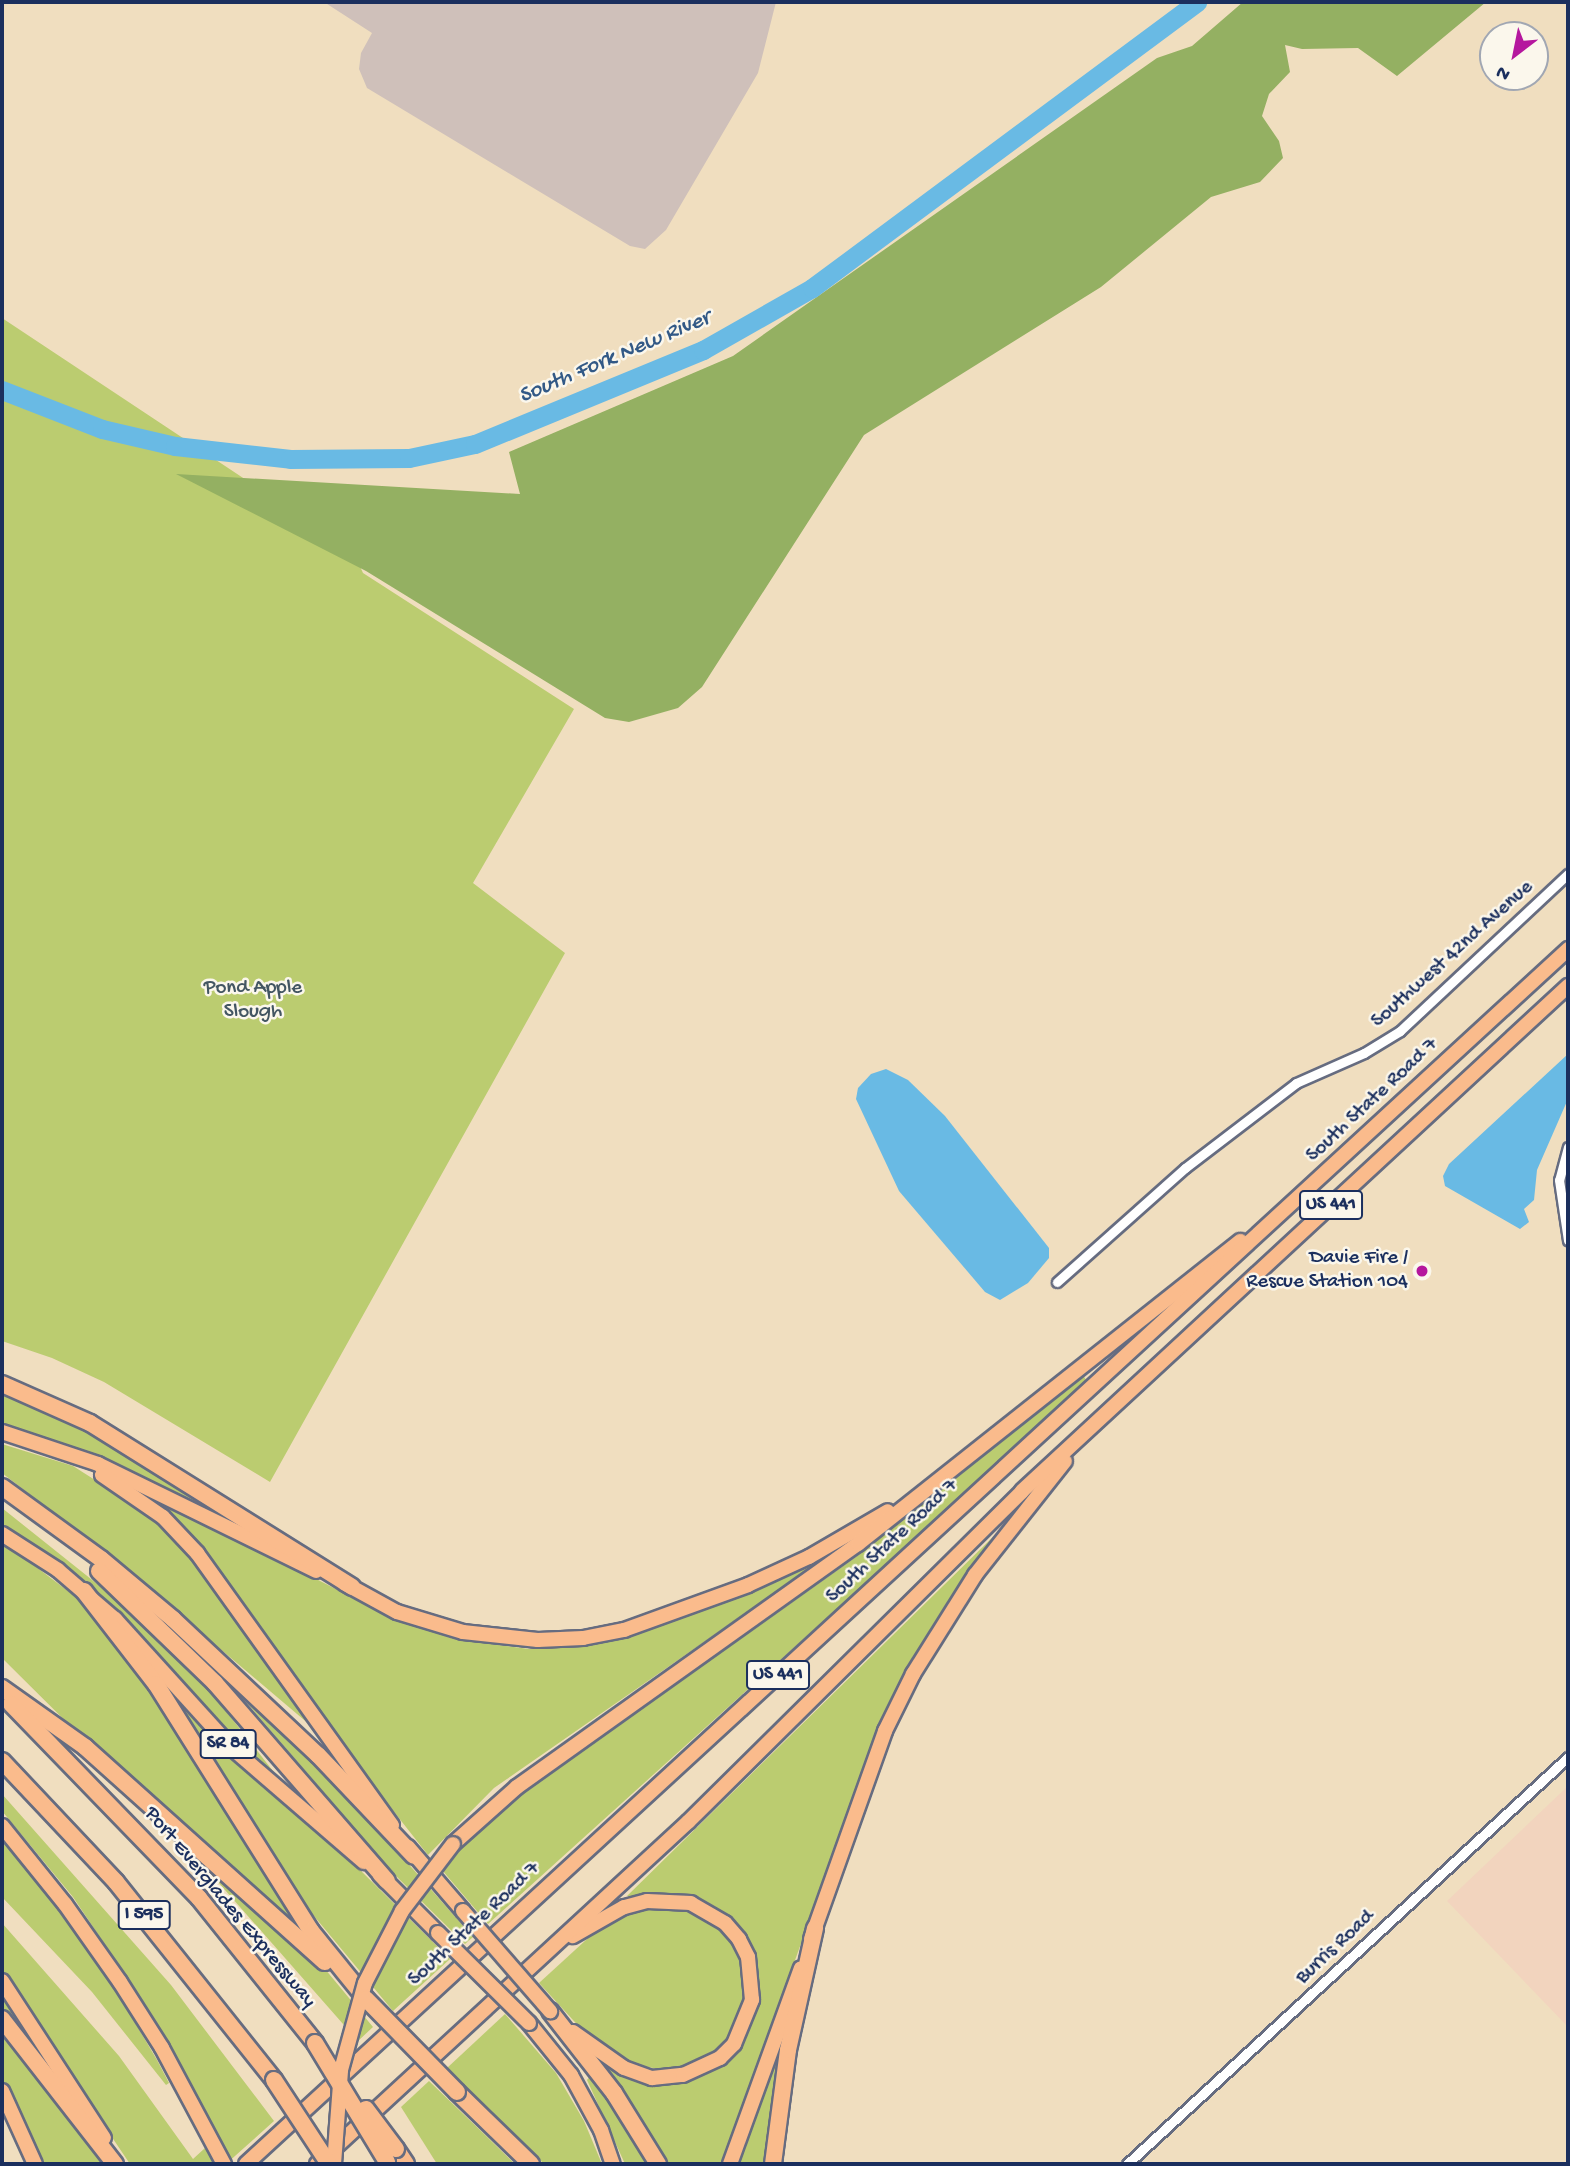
<!DOCTYPE html>
<style>
body{margin:0}
#map{position:relative;width:1570px;height:2166px;overflow:hidden;background:#f0debf;font-family:"Gochi Hand",sans-serif}
div>[style]{position:absolute}
.built>*{inset:0;background:#f2d4be}
.industrial>*{inset:0;background:#cfc0ba}
.green>*{inset:0;background:#bbcc70}
.forest>*{inset:0;background:#94b062}
.water>*{inset:0;background:#69bae4}
.river>*{height:19px;margin:-9.5px;padding:0 9.5px;transform-origin:9.5px;border-radius:9.5px;background:#69bae4}
.roads{filter:drop-shadow(2px 0 #666c80) drop-shadow(-2px 0 #666c80) drop-shadow(0 2px #666c80) drop-shadow(0 -2px #666c80)}
.minor>*{height:9px;margin:-4.5px;padding:0 4.5px;transform-origin:4.5px;border-radius:4.5px;background:#fff}
.primary>*{height:14px;margin:-7px;padding:0 7px;transform-origin:7px;border-radius:7px;background:#fabb8c}
.motorway>*{height:16px;margin:-8px;padding:0 8px;transform-origin:8px;border-radius:8px;background:#fabb8c}
.bridges{filter:drop-shadow(2px 0 #666c80) drop-shadow(-2px 0 #666c80) drop-shadow(0 2px #666c80) drop-shadow(0 -2px #666c80)}
.primary-bridge>*{height:14px;margin:-7px;padding:0 7px;transform-origin:7px;border-radius:7px;background:#fabb8c}
.motorway-bridge>*{height:16px;margin:-8px;padding:0 8px;transform-origin:8px;border-radius:8px;background:#fabb8c}
.dots>*{width:19px;height:19px;translate:-50% -50%;box-sizing:border-box;border:4px solid #fbf7ec;border-radius:50%}
span{translate:-50% -50%;white-space:nowrap;text-align:center;line-height:1.15;-webkit-text-stroke:5px #fbf7ec;paint-order:stroke}
.shield-label span{padding:2px 5px;background:#fbf7ec;border:2px solid;border-radius:5px;-webkit-text-stroke-width:0}
.shield-label{font-size:19px;color:#1b2f5e;font-weight:700}
.street-label{font-size:21px;color:#1b2f5e}
.park-label{font-size:21px;color:#435662}
.poi-label{font-size:21px;color:#1b2f5e}
.right{translate:-100% -50%;text-align:right}
.water-label{font-size:23px;color:#325986;font-style:italic}
.frame{position:absolute;inset:0;border:4px solid #1b2f5e;pointer-events:none}
.north{position:absolute;left:1479px;top:21px;width:70px;height:70px;box-sizing:border-box;background:#fbf7ec;border:2px solid #a1a7b3;border-radius:50%;rotate:212deg;font-size:19px;font-weight:700;line-height:28px;text-align:center;color:#1b2f5e}
.north::after{content:'';display:block;margin:auto;width:24px;height:32px;background:#b5179e;clip-path:polygon(50% 0,100% 100%,50% 72%,0 100%)}
</style>
<div id="map">
<div class="built">
<div style="clip-path:polygon(1568px 1786px,1568px 2027px,1447px 1901px)"></div>
</div>
<div class="industrial">
<div style="clip-path:polygon(324px 2px,776px 2px,758px 73px,666px 230px,645px 249px,630px 246px,367px 88px,359px 69px,361px 53px,372px 33px)"></div>
</div>
<div class="green">
<div style="clip-path:polygon(2px 318px,353px 551px,363px 573px,574px 709px,473px 883px,565px 953px,270px 1482px,104px 1382px,52px 1358px,2px 1341px)"></div>
<div style="clip-path:polygon(1083px 1375px,1086px 1380px,871px 1578px,488px 1924px,442px 1870px,474px 1835px,521px 1794px,856px 1557px)"></div>
<div style="clip-path:polygon(2px 1390px,41px 1405px,108px 1442px,252px 1531px,81px 1451px,2px 1428px)"></div>
<div style="clip-path:polygon(2px 1444px,73px 1466px,150px 1515px,198px 1566px,310px 1725px,120px 1564px,2px 1473px)"></div>
<div style="clip-path:polygon(141px 1490px,399px 1621px,454px 1639px,529px 1649px,604px 1642px,694px 1612px,832px 1553px,494px 1788px,428px 1855px)"></div>
<div style="clip-path:polygon(2px 1508px,111px 1595px,200px 1678px,291px 1794px,240px 1750px,107px 1604px,71px 1572px,2px 1528px)"></div>
<div style="clip-path:polygon(997px 1533px,908px 1671px,870px 1751px,722px 2164px,664px 2164px,601px 2068px,605px 2064px,638px 2081px,661px 2084px,699px 2076px,727px 2059px,741px 2043px,756px 2007px,759px 1986px,748px 1948px,689px 1897px,627px 1896px)"></div>
<div style="clip-path:polygon(2px 1541px,85px 1604px,165px 1707px,325px 1969px,373px 2027px,358px 2041px,152px 1807px,2px 1658px)"></div>
<div style="clip-path:polygon(173px 1691px,251px 1776px,353px 1863px,450px 1959px,393px 2011px,309px 1910px,169px 1695px)"></div>
<div style="clip-path:polygon(248px 1699px,367px 1817px,473px 1937px,465px 1944px,394px 1874px,246px 1702px)"></div>
<div style="clip-path:polygon(2px 1794px,171px 1985px,274px 2121px,226px 2164px,130px 2164px,2px 1974px,2px 1923px,119px 2056px,193px 2159px,217px 2137px,138px 1994px,73px 1897px,2px 1811px)"></div>
<div style="clip-path:polygon(2px 1837px,52px 1895px,103px 1968px,157px 2060px,169px 2083px,166px 2085px,92px 1992px,2px 1897px)"></div>
<div style="clip-path:polygon(648px 1906px,686px 1908px,718px 1925px,733px 1942px,744px 1967px,747px 1999px,740px 2024px,721px 2051px,674px 2072px,627px 2063px,584px 2032px,539px 1983px,598px 1929px)"></div>
<div style="clip-path:polygon(2px 1992px,38px 2053px,35px 2055px,2px 2013px)"></div>
<div style="clip-path:polygon(505px 2014px,556px 2073px,584px 2121px,602px 2164px,544px 2164px,447px 2068px)"></div>
<div style="clip-path:polygon(2px 2029px,62px 2112px,103px 2164px,40px 2164px,2px 2080px)"></div>
<div style="clip-path:polygon(785px 2030px,768px 2164px,734px 2164px)"></div>
<div style="clip-path:polygon(591px 2075px,619px 2116px,649px 2164px,625px 2164px,587px 2080px)"></div>
<div style="clip-path:polygon(429px 2081px,481px 2131px,515px 2164px,437px 2164px,401px 2107px)"></div>
</div>
<div class="forest">
<div style="clip-path:polygon(1243px 2px,1486px 2px,1397px 76px,1358px 48px,1302px 49px,1285px 45px,1290px 72px,1269px 94px,1262px 116px,1279px 141px,1283px 158px,1260px 182px,1211px 197px,1101px 287px,864px 435px,702px 687px,678px 708px,629px 722px,605px 718px,366px 571px,176px 474px,520px 494px,509px 452px,733px 356px,1157px 58px,1192px 46px)"></div>
</div>
<div class="water">
<div style="clip-path:polygon(1568px 1054px,1568px 1099px,1537px 1170px,1534px 1200px,1524px 1209px,1529px 1222px,1520px 1229px,1445px 1186px,1443px 1176px,1449px 1164px)"></div>
<div style="clip-path:polygon(886px 1069px,908px 1080px,945px 1116px,1049px 1248px,1049px 1258px,1028px 1283px,1000px 1300px,985px 1292px,899px 1191px,856px 1099px,858px 1088px,871px 1074px)"></div>
</div>
<div class="river">
<div style="left:2px;top:390px;width:107px;rotate:21.3deg"></div>
<div style="left:102px;top:429px;width:75px;rotate:13.1deg"></div>
<div style="left:175px;top:446px;width:116px;rotate:6.4deg"></div>
<div style="left:290px;top:459px;width:119px;rotate:-0.5deg"></div>
<div style="left:409px;top:458px;width:67px;rotate:-12deg"></div>
<div style="left:475px;top:444px;width:247px;rotate:-22.4deg"></div>
<div style="left:703px;top:350px;width:125px;rotate:-29.6deg"></div>
<div style="left:812px;top:288px;width:480px;rotate:-36.6deg"></div>
</div>
<div class="roads">
<div class="minor">
<div style="left:1568px;top:1147px;width:34px;rotate:105deg"></div>
<div style="left:1559px;top:1180px;width:61px;rotate:81.5deg"></div>
<div style="left:1057px;top:1282px;width:171px;rotate:-41.7deg"></div>
<div style="left:1185px;top:1168px;width:140px;rotate:-37.4deg"></div>
<div style="left:1296px;top:1083px;width:74px;rotate:-23.8deg"></div>
<div style="left:1364px;top:1053px;width:42px;rotate:-31.4deg"></div>
<div style="left:1400px;top:1031px;width:230px;rotate:-43.1deg"></div>
<div style="left:1127px;top:2164px;width:600px;rotate:-42.7deg"></div>
</div>
<div class="primary">
<div style="left:2px;top:1432px;width:101px;rotate:18.4deg"></div>
<div style="left:98px;top:1464px;width:243px;rotate:26.1deg"></div>
<div style="left:102px;top:1475px;width:74px;rotate:34.5deg"></div>
<div style="left:163px;top:1517px;width:50px;rotate:46.6deg"></div>
<div style="left:197px;top:1553px;width:335px;rotate:54.4deg"></div>
<div style="left:2px;top:1534px;width:67px;rotate:32.7deg"></div>
<div style="left:58px;top:1570px;width:75px;rotate:40.7deg"></div>
<div style="left:115px;top:1619px;width:176px;rotate:47.8deg"></div>
<div style="left:233px;top:1749px;width:173px;rotate:40.8deg"></div>
<div style="left:344px;top:1583px;width:60px;rotate:28.7deg"></div>
<div style="left:397px;top:1612px;width:69px;rotate:16.9deg"></div>
<div style="left:463px;top:1632px;width:75px;rotate:6.1deg"></div>
<div style="left:538px;top:1640px;width:45px;rotate:-2.5deg"></div>
<div style="left:583px;top:1638px;width:42px;rotate:-11deg"></div>
<div style="left:624px;top:1630px;width:132px;rotate:-19.9deg"></div>
<div style="left:748px;top:1585px;width:67px;rotate:-24.7deg"></div>
<div style="left:809px;top:1557px;width:91px;rotate:-30.2deg"></div>
<div style="left:2px;top:1826px;width:100px;rotate:51.1deg"></div>
<div style="left:65px;top:1904px;width:95px;rotate:54.8deg"></div>
<div style="left:120px;top:1982px;width:78px;rotate:57.5deg"></div>
<div style="left:162px;top:2048px;width:132px;rotate:61.9deg"></div>
<div style="left:453px;top:1844px;width:86px;rotate:-41.7deg"></div>
<div style="left:517px;top:1787px;width:419px;rotate:-35.5deg"></div>
<div style="left:858px;top:1544px;width:488px;rotate:-38.4deg"></div>
<div style="left:408px;top:1847px;width:84px;rotate:49.3deg"></div>
<div style="left:380px;top:1875px;width:82px;rotate:45deg"></div>
<div style="left:811px;top:1939px;width:221px;rotate:-70.4deg"></div>
<div style="left:885px;top:1731px;width:64px;rotate:-63.8deg"></div>
<div style="left:913px;top:1674px;width:117px;rotate:-57.9deg"></div>
<div style="left:975px;top:1575px;width:145px;rotate:-51.7deg"></div>
<div style="left:2px;top:1981px;width:187px;rotate:57deg"></div>
<div style="left:529px;top:2023px;width:67px;rotate:51.1deg"></div>
<div style="left:571px;top:2075px;width:63px;rotate:61.4deg"></div>
<div style="left:601px;top:2130px;width:36px;rotate:71deg"></div>
<div style="left:573px;top:2032px;width:62px;rotate:35.2deg"></div>
<div style="left:624px;top:2068px;width:30px;rotate:20deg"></div>
<div style="left:652px;top:2078px;width:31px;rotate:-6deg"></div>
<div style="left:683px;top:2075px;width:41px;rotate:-24.7deg"></div>
<div style="left:720px;top:2058px;width:20px;rotate:-45deg"></div>
<div style="left:734px;top:2044px;width:48px;rotate:-67.8deg"></div>
<div style="left:752px;top:2000px;width:43px;rotate:-95.3deg"></div>
<div style="left:748px;top:1957px;width:20px;rotate:-117deg"></div>
<div style="left:739px;top:1939px;width:21px;rotate:-131deg"></div>
<div style="left:725px;top:1923px;width:39px;rotate:-150deg"></div>
<div style="left:691px;top:1903px;width:44px;rotate:-177.4deg"></div>
<div style="left:647px;top:1901px;width:24px;rotate:165deg"></div>
<div style="left:624px;top:1907px;width:59px;rotate:150.4deg"></div>
<div style="left:2px;top:2091px;width:80px;rotate:65.7deg"></div>
<div style="left:246px;top:2164px;width:1796px;rotate:-42.58deg"></div>
<div style="left:317px;top:2164px;width:505px;rotate:-42.67deg"></div>
<div style="left:688px;top:1822px;width:470px;rotate:-44.7deg"></div>
<div style="left:1022px;top:1491px;width:744px;rotate:-42.77deg"></div>
<div style="left:730px;top:2164px;width:208px;rotate:-70.1deg"></div>
</div>
<div class="motorway">
<div style="left:2px;top:1384px;width:96px;rotate:23.9deg"></div>
<div style="left:90px;top:1423px;width:309px;rotate:32deg"></div>
<div style="left:2px;top:1487px;width:122px;rotate:36deg"></div>
<div style="left:101px;top:1559px;width:94px;rotate:39.8deg"></div>
<div style="left:173px;top:1619px;width:199px;rotate:43.2deg"></div>
<div style="left:318px;top:1755px;width:139px;rotate:46.5deg"></div>
<div style="left:99px;top:1571px;width:161px;rotate:44deg"></div>
<div style="left:215px;top:1683px;width:262px;rotate:49deg"></div>
<div style="left:84px;top:1591px;width:118px;rotate:52.3deg"></div>
<div style="left:156px;top:1684px;width:292px;rotate:57.9deg"></div>
<div style="left:311px;top:1931px;width:87px;rotate:51deg"></div>
<div style="left:2px;top:1688px;width:102px;rotate:35.4deg"></div>
<div style="left:85px;top:1747px;width:322px;rotate:41.9deg"></div>
<div style="left:11px;top:1704px;width:270px;rotate:45.9deg"></div>
<div style="left:199px;top:1898px;width:186px;rotate:51.3deg"></div>
<div style="left:2px;top:1761px;width:166px;rotate:46.7deg"></div>
<div style="left:116px;top:1882px;width:253px;rotate:51.4deg"></div>
<div style="left:550px;top:2011px;width:104px;rotate:52deg"></div>
<div style="left:614px;top:2093px;width:84px;rotate:58.2deg"></div>
<div style="left:2px;top:2019px;width:184px;rotate:52.1deg"></div>
<div style="left:457px;top:2092px;width:103px;rotate:44.2deg"></div>
<div style="left:396px;top:2149px;width:18px;rotate:56deg"></div>
<div style="left:773px;top:2164px;width:115px;rotate:-82.5deg"></div>
<div style="left:788px;top:2050px;width:125px;rotate:-77.5deg"></div>
</div>
</div>
<div class="bridges">
<div class="primary-bridge">
<div style="left:463px;top:1911px;width:133px;rotate:49deg"></div>
<div style="left:438px;top:1933px;width:128px;rotate:44.7deg"></div>
<div style="left:334px;top:2164px;width:94px;rotate:-85.7deg"></div>
<div style="left:341px;top:2070px;width:90px;rotate:-74.6deg"></div>
<div style="left:365px;top:1983px;width:81px;rotate:-62.8deg"></div>
<div style="left:402px;top:1911px;width:84px;rotate:-52.7deg"></div>
</div>
<div class="motorway-bridge">
<div style="left:366px;top:1999px;width:130px;rotate:45.6deg"></div>
<div style="left:315px;top:2043px;width:139px;rotate:58.8deg"></div>
<div style="left:274px;top:2080px;width:100px;rotate:56.8deg"></div>
<div style="left:366px;top:2109px;width:50px;rotate:53.1deg"></div>
</div>
</div>
<div class="dots">
<div style="left:1422px;top:1271px;background:#b5179e"></div>
</div>
<div class="shield-label">
<span style="left:1331px;top:1205px">US 441</span>
<span style="left:778px;top:1675px">US 441</span>
<span style="left:228px;top:1744px">SR 84</span>
<span style="left:144px;top:1915px">I 595</span>
</div>
<div class="street-label">
<span style="left:1453px;top:955px;rotate:-42deg">Southwest 42nd Avenue</span>
<span style="left:1373px;top:1101px;rotate:-43deg">South State Road 7</span>
<span style="left:893px;top:1542px;rotate:-43deg">South State Road 7</span>
<span style="left:229px;top:1908px;rotate:50deg">Port Everglades Expressway</span>
<span style="left:475px;top:1925px;rotate:-43deg">South State Road 7</span>
<span style="left:1336px;top:1948px;rotate:-43deg">Burris Road</span>
</div>
<div class="park-label">
<span style="left:253px;top:1001px">Pond Apple<br>Slough</span>
</div>
<div class="poi-label">
<span class="right" style="left:1408px;top:1271px">Davie Fire /<br>Rescue Station 104</span>
</div>
<div class="water-label">
<span style="left:615px;top:358px;rotate:-23deg">South Fork New River</span>
</div>
<div class="frame"></div>
<div class="north">N</div>
</div>
